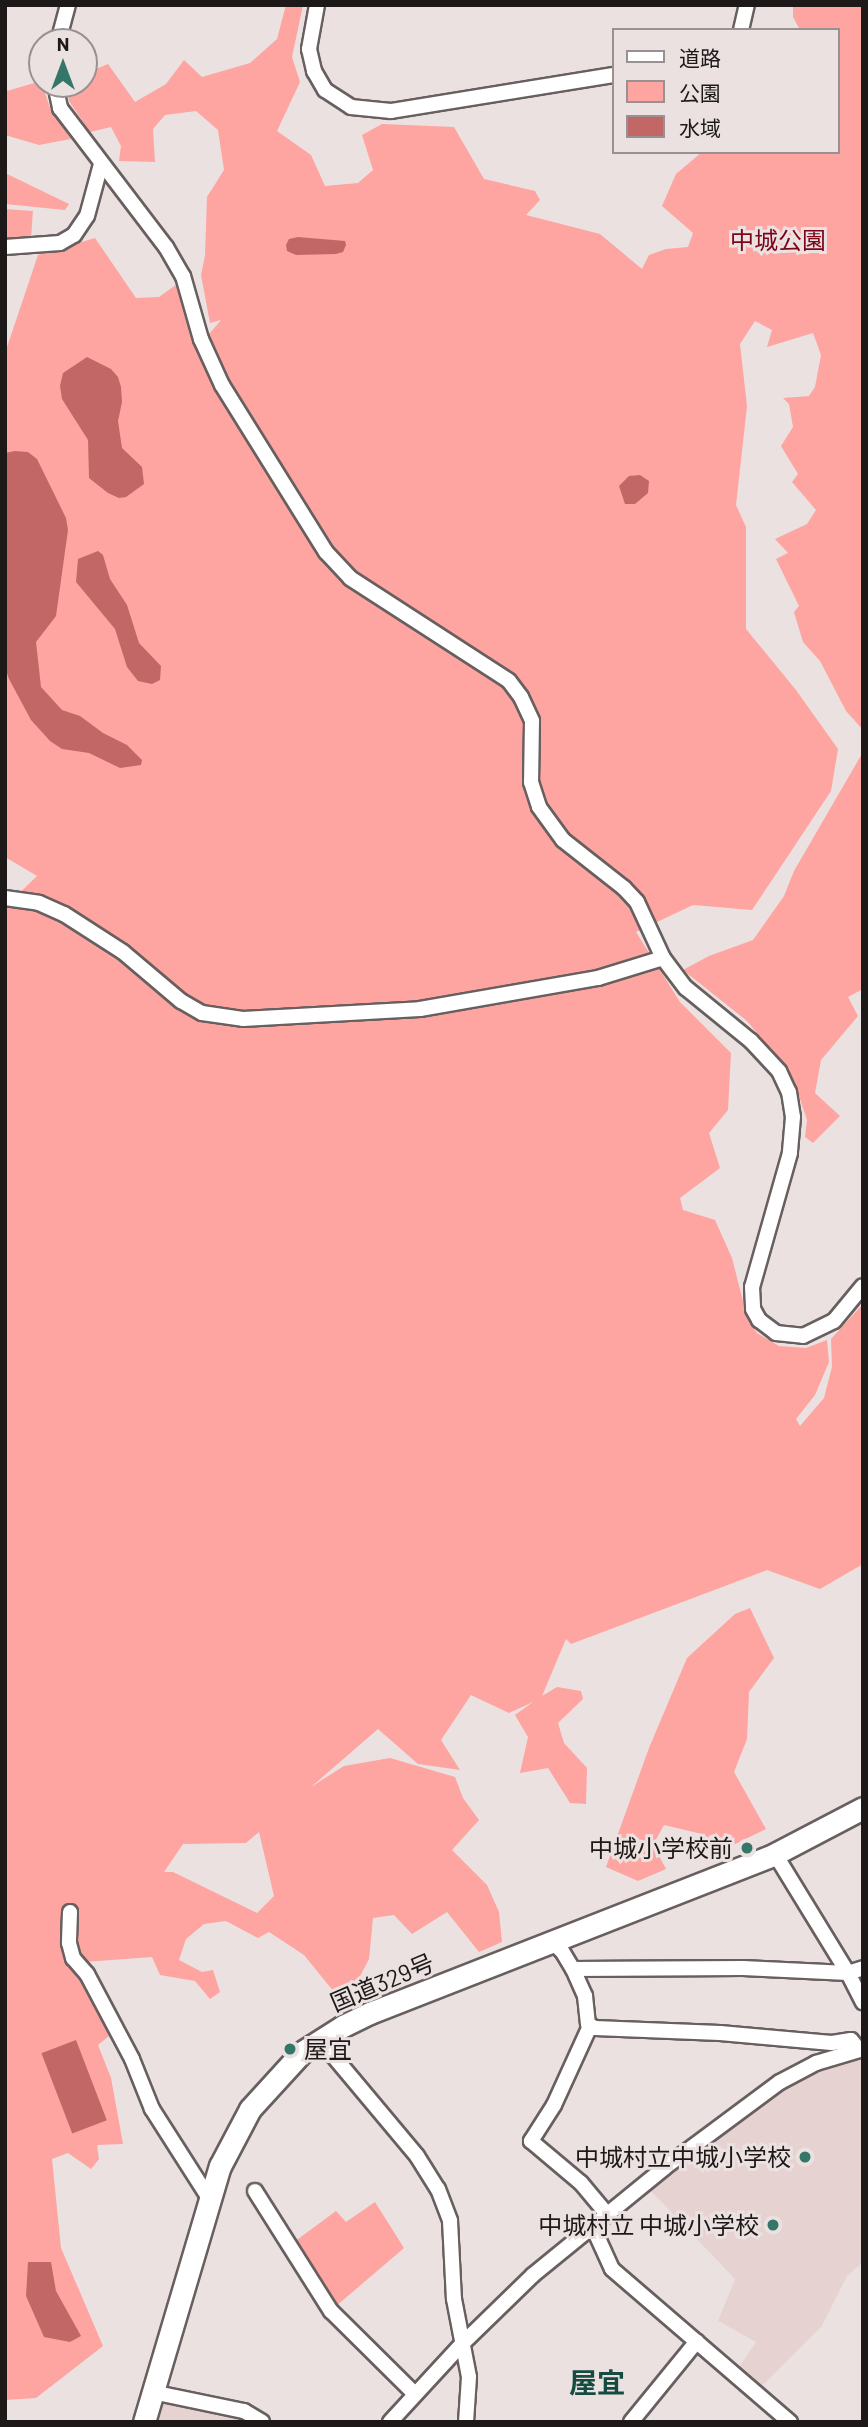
<!DOCTYPE html>
<meta charset="utf-8">
<style>
body{margin:0}
#map{position:relative;width:868px;height:2427px;overflow:hidden;background:#ebe1e1;font-family:Barlow,"Noto Sans JP",sans-serif}
div>[style]{position:absolute}
.built>*{inset:0;background:#e6d3d1}
.green>*{inset:0;background:#fea4a1;transform-origin:0 0}
.water>*{inset:0;background:#c26766;transform-origin:0 0}
.roads{filter:drop-shadow(2px 0 #685f5f) drop-shadow(-2px 0 #685f5f) drop-shadow(0 2px #685f5f) drop-shadow(0 -2px #685f5f)}
.minor>*{height:14px;margin:-7px;padding:0 7px;transform-origin:7px;border-radius:7px;background:#fff}
.highway>*{height:21px;margin:-10.5px;padding:0 10.5px;transform-origin:10.5px;border-radius:10.5px;background:#fff}
.dots>*{width:19px;height:19px;translate:-50% -50%;box-sizing:border-box;border:4px solid #ebe1e1;border-radius:50%}
span{translate:-50% -50%;white-space:nowrap;text-align:center;line-height:1.15;-webkit-text-stroke:6px #ebe1e1;paint-order:stroke}
.park-label{font-size:24px;color:#7c051a}
.poi-label{font-size:24px;color:#1d1919}
.right{translate:-100% -50%;text-align:right}
.left{translate:0 -50%;text-align:left}
.street-label{font-size:24px;color:#1d1919}
.quarter-label{font-size:28px;color:#154c41;font-weight:700}
.frame{position:absolute;inset:0;border:7px solid #1d1919;pointer-events:none}
.legend{position:absolute;left:612px;top:28px;width:228px;height:126px;box-sizing:border-box;background:#ebe1e1;border:2px solid #999191;margin:0;padding:9px 12px;list-style:none;font-size:21px;color:#1d1919}
.legend li{display:flex;align-items:center;gap:14px;height:35px}
.legend b{width:35px;border:2px solid #999191}
.north{position:absolute;left:28px;top:28px;width:70px;height:70px;box-sizing:border-box;background:#ebe1e1;border:2px solid #999191;border-radius:50%;rotate:0deg;font-size:19px;font-weight:700;line-height:28px;text-align:center;color:#1d1919}
.north::after{content:'';display:block;margin:auto;width:24px;height:32px;background:#347667;clip-path:polygon(50% 0,100% 100%,50% 72%,0 100%)}
</style>
<div id="map">
<div class="built">
<div style="clip-path:polygon(863px 2055px,863px 2262px,847px 2276px,822px 2326px,760px 2388px,738px 2369px,756px 2342px,718px 2321px,735px 2279px,649px 2189px,743px 2113px,786px 2086px)"></div>
<div style="clip-path:polygon(163px 2399px,241px 2416px,250px 2422px,157px 2422px)"></div>
</div>
<div class="green">
<div style="clip-path:polygon(evenodd,286px 5px,303px 5px,292px 57px,300px 82px,277px 131px,311px 155px,325px 186px,358px 183px,373px 170px,362px 135px,382px 124px,454px 127px,484px 179px,535px 191px,540px 200px,526px 215px,600px 234px,642px 269px,649px 255px,666px 249px,688px 247px,693px 233px,662px 206px,676px 174px,702px 152px,838px 152px,838px 30px,800px 30px,793px 17px,793px 5px,863px 5px,863px 730px,846px 711px,820px 661px,803px 642px,794px 612px,799px 606px,776px 559px,788px 553px,775px 539px,807px 524px,816px 510px,792px 482px,798px 474px,781px 446px,793px 427px,789px 404px,783px 398px,809px 396px,815px 387px,821px 355px,813px 333px,767px 347px,772px 330px,755px 321px,740px 344px,747px 406px,736px 505px,746px 527px,746px 629px,796px 690px,838px 749px,831px 791px,752px 910px,693px 905px,636px 932px,680px 1002px,731px 1053px,728px 1110px,709px 1133px,720px 1168px,680px 1198px,683px 1210px,715px 1220px,732px 1258px,747px 1317px,757px 1333px,779px 1346px,806px 1348px,827px 1340px,829px 1362px,815px 1395px,796px 1419px,800px 1426px,824px 1398px,832px 1367px,831px 1339px,863px 1304px,863px 1564px,820px 1589px,767px 1570px,571px 1644px,566px 1639px,542px 1696px,557px 1687px,581px 1691px,583px 1699px,558px 1723px,564px 1743px,587px 1768px,586px 1804px,570px 1803px,548px 1768px,520px 1773px,528px 1737px,515px 1715px,533px 1702px,509px 1713px,471px 1695px,441px 1740px,460px 1770px,418px 1764px,378px 1729px,311px 1787px,344px 1766px,390px 1758px,455px 1777px,463px 1798px,479px 1820px,452px 1850px,487px 1885px,499px 1912px,502px 1942px,479px 1952px,447px 1912px,412px 1934px,394px 1915px,373px 1918px,369px 1959px,358px 1980px,334px 1992px,304px 1955px,269px 1932px,258px 1938px,226px 1921px,204px 1924px,186px 1939px,179px 1960px,202px 1972px,213px 1970px,220px 1992px,210px 1999px,195px 1981px,160px 1975px,152px 1957px,84px 1962px,79px 1968px,79px 1976px,95px 2002px,109px 2036px,98px 2045px,111px 2078px,123px 2144px,97px 2145px,99px 2159px,91px 2169px,68px 2153px,52px 2159px,61px 2248px,103px 2346px,36px 2398px,5px 2400px,5px 907px,37px 876px,5px 857px,5px 353px,38px 255px,95px 238px,136px 298px,159px 297px,177px 284px,192px 340px,210px 333px,221px 320px,210px 323px,201px 275px,205px 256px,207px 197px,224px 170px,218px 130px,196px 111px,165px 115px,153px 129px,155px 162px,119px 161px,121px 146px,111px 127px,90px 132px,69px 101px,67px 84px,84px 84px,84px 74px,108px 64px,135px 102px,166px 84px,184px 60px,202px 77px,250px 63px,277px 39px,286px 5px,259px 1832px,274px 1896px,257px 1913px,173px 1872px,164px 1872px,183px 1844px,246px 1843px,259px 1832px)"></div>
<div style="clip-path:polygon(41px 81px,50px 108px,71px 139px,39px 145px,5px 135px,7px 91px)"></div>
<div style="clip-path:polygon(5px 173px,69px 204px,65px 210px,5px 204px)"></div>
<div style="left:5px;top:209px;width:28px;height:32px;rotate:4deg"></div>
<div style="clip-path:polygon(863px 752px,863px 989px,848px 997px,858px 1016px,821px 1060px,815px 1093px,840px 1116px,813px 1143px,805px 1137px,807px 1120px,799px 1096px,776px 1056px,747px 1021px,683px 970px,709px 956px,753px 940px,784px 896px,794px 871px)"></div>
<div style="clip-path:polygon(750px 1608px,774px 1658px,749px 1692px,747px 1739px,734px 1772px,766px 1829px,727px 1848px,702px 1834px,664px 1825px,653px 1845px,666px 1869px,638px 1881px,606px 1867px,649px 1748px,687px 1658px,735px 1614px)"></div>
<div style="clip-path:polygon(375px 2202px,404px 2248px,335px 2307px,294px 2242px,336px 2211px,346px 2222px)"></div>
</div>
<div class="water">
<div style="clip-path:polygon(298px 237px,345px 241px,346px 245px,343px 252px,336px 254px,296px 255px,287px 251px,286px 245px,289px 239px)"></div>
<div style="clip-path:polygon(87px 357px,111px 369px,118px 377px,121px 387px,122px 402px,118px 421px,122px 448px,142px 467px,144px 484px,126px 497px,119px 498px,108px 493px,89px 478px,88px 440px,62px 399px,60px 386px,63px 373px)"></div>
<div style="clip-path:polygon(15px 451px,28px 452px,37px 459px,66px 518px,68px 530px,56px 616px,36px 642px,41px 687px,62px 710px,80px 716px,103px 733px,127px 745px,142px 760px,141px 765px,120px 768px,89px 753px,62px 749px,50px 741px,31px 720px,9px 679px,5px 667px,5px 453px)"></div>
<div style="clip-path:polygon(640px 475px,649px 481px,648px 493px,635px 504px,625px 504px,619px 486px,629px 476px)"></div>
<div style="clip-path:polygon(98px 551px,103px 555px,110px 579px,127px 605px,139px 643px,161px 666px,160px 680px,152px 684px,138px 681px,127px 667px,115px 629px,76px 582px,78px 559px)"></div>
<div style="left:76px;top:2040px;width:86px;height:37px;rotate:69deg"></div>
<div style="clip-path:polygon(28px 2262px,51px 2262px,56px 2291px,81px 2336px,70px 2342px,44px 2337px,26px 2296px)"></div>
</div>
<div class="roads">
<div class="minor">
<div style="left:317px;top:5px;width:45px;rotate:100.3deg"></div>
<div style="left:309px;top:49px;width:23px;rotate:77deg"></div>
<div style="left:314px;top:71px;width:22px;rotate:60deg"></div>
<div style="left:325px;top:90px;width:31px;rotate:33deg"></div>
<div style="left:351px;top:107px;width:40px;rotate:5.7deg"></div>
<div style="left:391px;top:111px;width:226px;rotate:-9.2deg"></div>
<div style="left:741px;top:30px;width:26px;rotate:-77deg"></div>
<div style="left:58px;top:42px;width:38px;rotate:-75deg"></div>
<div style="left:55px;top:84px;width:25px;rotate:78deg"></div>
<div style="left:60px;top:108px;width:175px;rotate:52.7deg"></div>
<div style="left:166px;top:247px;width:34px;rotate:60deg"></div>
<div style="left:183px;top:276px;width:66px;rotate:74.1deg"></div>
<div style="left:201px;top:339px;width:51px;rotate:65.5deg"></div>
<div style="left:222px;top:385px;width:197px;rotate:58.1deg"></div>
<div style="left:326px;top:552px;width:35px;rotate:47deg"></div>
<div style="left:350px;top:578px;width:189px;rotate:32.9deg"></div>
<div style="left:509px;top:681px;width:20px;rotate:53deg"></div>
<div style="left:521px;top:697px;width:26px;rotate:65deg"></div>
<div style="left:532px;top:721px;width:61px;rotate:90.9deg"></div>
<div style="left:531px;top:782px;width:26px;rotate:72deg"></div>
<div style="left:539px;top:807px;width:41px;rotate:54deg"></div>
<div style="left:563px;top:840px;width:78px;rotate:38.2deg"></div>
<div style="left:624px;top:888px;width:19px;rotate:47deg"></div>
<div style="left:637px;top:902px;width:62px;rotate:65.1deg"></div>
<div style="left:663px;top:958px;width:38px;rotate:53deg"></div>
<div style="left:686px;top:988px;width:84px;rotate:39.2deg"></div>
<div style="left:751px;top:1041px;width:41px;rotate:47deg"></div>
<div style="left:779px;top:1071px;width:23px;rotate:65deg"></div>
<div style="left:789px;top:1092px;width:25px;rotate:81deg"></div>
<div style="left:793px;top:1117px;width:36px;rotate:95deg"></div>
<div style="left:790px;top:1153px;width:139px;rotate:105.8deg"></div>
<div style="left:752px;top:1287px;width:22px;rotate:87deg"></div>
<div style="left:753px;top:1309px;width:13px;rotate:61deg"></div>
<div style="left:759px;top:1320px;width:21px;rotate:37deg"></div>
<div style="left:776px;top:1333px;width:27px;rotate:6deg"></div>
<div style="left:803px;top:1336px;width:34px;rotate:-26deg"></div>
<div style="left:834px;top:1321px;width:45px;rotate:-50.4deg"></div>
<div style="left:5px;top:247px;width:55px;rotate:-4.2deg"></div>
<div style="left:60px;top:243px;width:16px;rotate:-30deg"></div>
<div style="left:74px;top:235px;width:23px;rotate:-56deg"></div>
<div style="left:87px;top:216px;width:54px;rotate:-74.9deg"></div>
<div style="left:5px;top:898px;width:34px;rotate:8deg"></div>
<div style="left:39px;top:903px;width:27px;rotate:24deg"></div>
<div style="left:64px;top:914px;width:70px;rotate:32.8deg"></div>
<div style="left:123px;top:952px;width:76px;rotate:40.2deg"></div>
<div style="left:181px;top:1001px;width:24px;rotate:30deg"></div>
<div style="left:202px;top:1013px;width:41px;rotate:8.3deg"></div>
<div style="left:243px;top:1019px;width:177px;rotate:-3.2deg"></div>
<div style="left:420px;top:1009px;width:181px;rotate:-9.9deg"></div>
<div style="left:598px;top:978px;width:68px;rotate:-17.1deg"></div>
<div style="left:775px;top:1854px;width:140px;rotate:58.5deg"></div>
<div style="left:848px;top:1973px;width:33px;rotate:63deg"></div>
<div style="left:70px;top:1912px;width:31px;rotate:92deg"></div>
<div style="left:69px;top:1943px;width:16px;rotate:75deg"></div>
<div style="left:73px;top:1958px;width:21px;rotate:49deg"></div>
<div style="left:87px;top:1974px;width:96px;rotate:62.1deg"></div>
<div style="left:132px;top:2059px;width:54px;rotate:68.2deg"></div>
<div style="left:152px;top:2109px;width:106px;rotate:57.4deg"></div>
<div style="left:552px;top:1942px;width:13px;rotate:42deg"></div>
<div style="left:562px;top:1951px;width:21px;rotate:59deg"></div>
<div style="left:573px;top:1969px;width:30px;rotate:66deg"></div>
<div style="left:585px;top:1996px;width:28px;rotate:84deg"></div>
<div style="left:588px;top:2024px;width:8px;rotate:30deg"></div>
<div style="left:595px;top:2028px;width:125px;rotate:2.3deg"></div>
<div style="left:720px;top:2033px;width:112px;rotate:5.1deg"></div>
<div style="left:832px;top:2043px;width:19px;rotate:-9deg"></div>
<div style="left:851px;top:2040px;width:13px;rotate:51deg"></div>
<div style="left:573px;top:1969px;width:170px;rotate:-0.3deg"></div>
<div style="left:743px;top:1968px;width:105px;rotate:2.7deg"></div>
<div style="left:848px;top:1973px;width:16px;rotate:-18deg"></div>
<div style="left:590px;top:2026px;width:87px;rotate:114.5deg"></div>
<div style="left:554px;top:2105px;width:43px;rotate:122.6deg"></div>
<div style="left:531px;top:2141px;width:65px;rotate:40deg"></div>
<div style="left:581px;top:2183px;width:40px;rotate:50deg"></div>
<div style="left:320px;top:2040px;width:151px;rotate:50.1deg"></div>
<div style="left:417px;top:2156px;width:39px;rotate:58deg"></div>
<div style="left:438px;top:2189px;width:34px;rotate:69deg"></div>
<div style="left:450px;top:2221px;width:78px;rotate:87.1deg"></div>
<div style="left:454px;top:2299px;width:79px;rotate:79.1deg"></div>
<div style="left:469px;top:2377px;width:45px;rotate:93.8deg"></div>
<div style="left:255px;top:2191px;width:142px;rotate:57.7deg"></div>
<div style="left:331px;top:2311px;width:118px;rotate:44.7deg"></div>
<div style="left:592px;top:2225px;width:48px;rotate:65.6deg"></div>
<div style="left:612px;top:2269px;width:235px;rotate:40.7deg"></div>
<div style="left:152px;top:2392px;width:94px;rotate:11.7deg"></div>
<div style="left:244px;top:2411px;width:21px;rotate:31deg"></div>
<div style="left:390px;top:2422px;width:106px;rotate:-47.3deg"></div>
<div style="left:462px;top:2344px;width:99px;rotate:-44.2deg"></div>
<div style="left:533px;top:2275px;width:169px;rotate:-39.2deg"></div>
<div style="left:664px;top:2168px;width:144px;rotate:-36.6deg"></div>
<div style="left:780px;top:2082px;width:41px;rotate:-27.8deg"></div>
<div style="left:816px;top:2063px;width:49px;rotate:-16.6deg"></div>
<div style="left:631px;top:2422px;width:104px;rotate:-50.8deg"></div>
</div>
<div class="highway">
<div style="left:144px;top:2422px;width:267px;rotate:-73.5deg"></div>
<div style="left:220px;top:2166px;width:64px;rotate:-62.2deg"></div>
<div style="left:250px;top:2109px;width:77px;rotate:-47.6deg"></div>
<div style="left:302px;top:2052px;width:49px;rotate:-32.4deg"></div>
<div style="left:343px;top:2026px;width:30px;rotate:-26deg"></div>
<div style="left:370px;top:2013px;width:435px;rotate:-21.4deg"></div>
<div style="left:775px;top:1854px;width:99px;rotate:-27.6deg"></div>
</div>
</div>
<div class="dots">
<div style="left:747px;top:1848px;background:#347667"></div>
<div style="left:290px;top:2049px;background:#347667"></div>
<div style="left:805px;top:2157px;background:#347667"></div>
<div style="left:773px;top:2225px;background:#347667"></div>
</div>
<div class="park-label">
<span style="left:778px;top:240px">中城公園</span>
</div>
<div class="poi-label">
<span class="right" style="left:733px;top:1848px">中城小学校前</span>
<span class="left" style="left:304px;top:2049px">屋宜</span>
<span class="right" style="left:791px;top:2157px">中城村立中城小学校</span>
<span class="right" style="left:759px;top:2225px">中城村立 中城小学校</span>
</div>
<div class="street-label">
<span style="left:382px;top:1982px;rotate:-23deg">国道329号</span>
</div>
<div class="quarter-label">
<span style="left:597px;top:2382px">屋宜</span>
</div>
<div class="frame"></div>
<ul class="legend">
<li><b style="height:9px;background:#fff"></b>道路</li>
<li><b style="height:19px;background:#fea4a1"></b>公園</li>
<li><b style="height:19px;background:#c26766"></b>水域</li>
</ul>
<div class="north">N</div>
</div>
